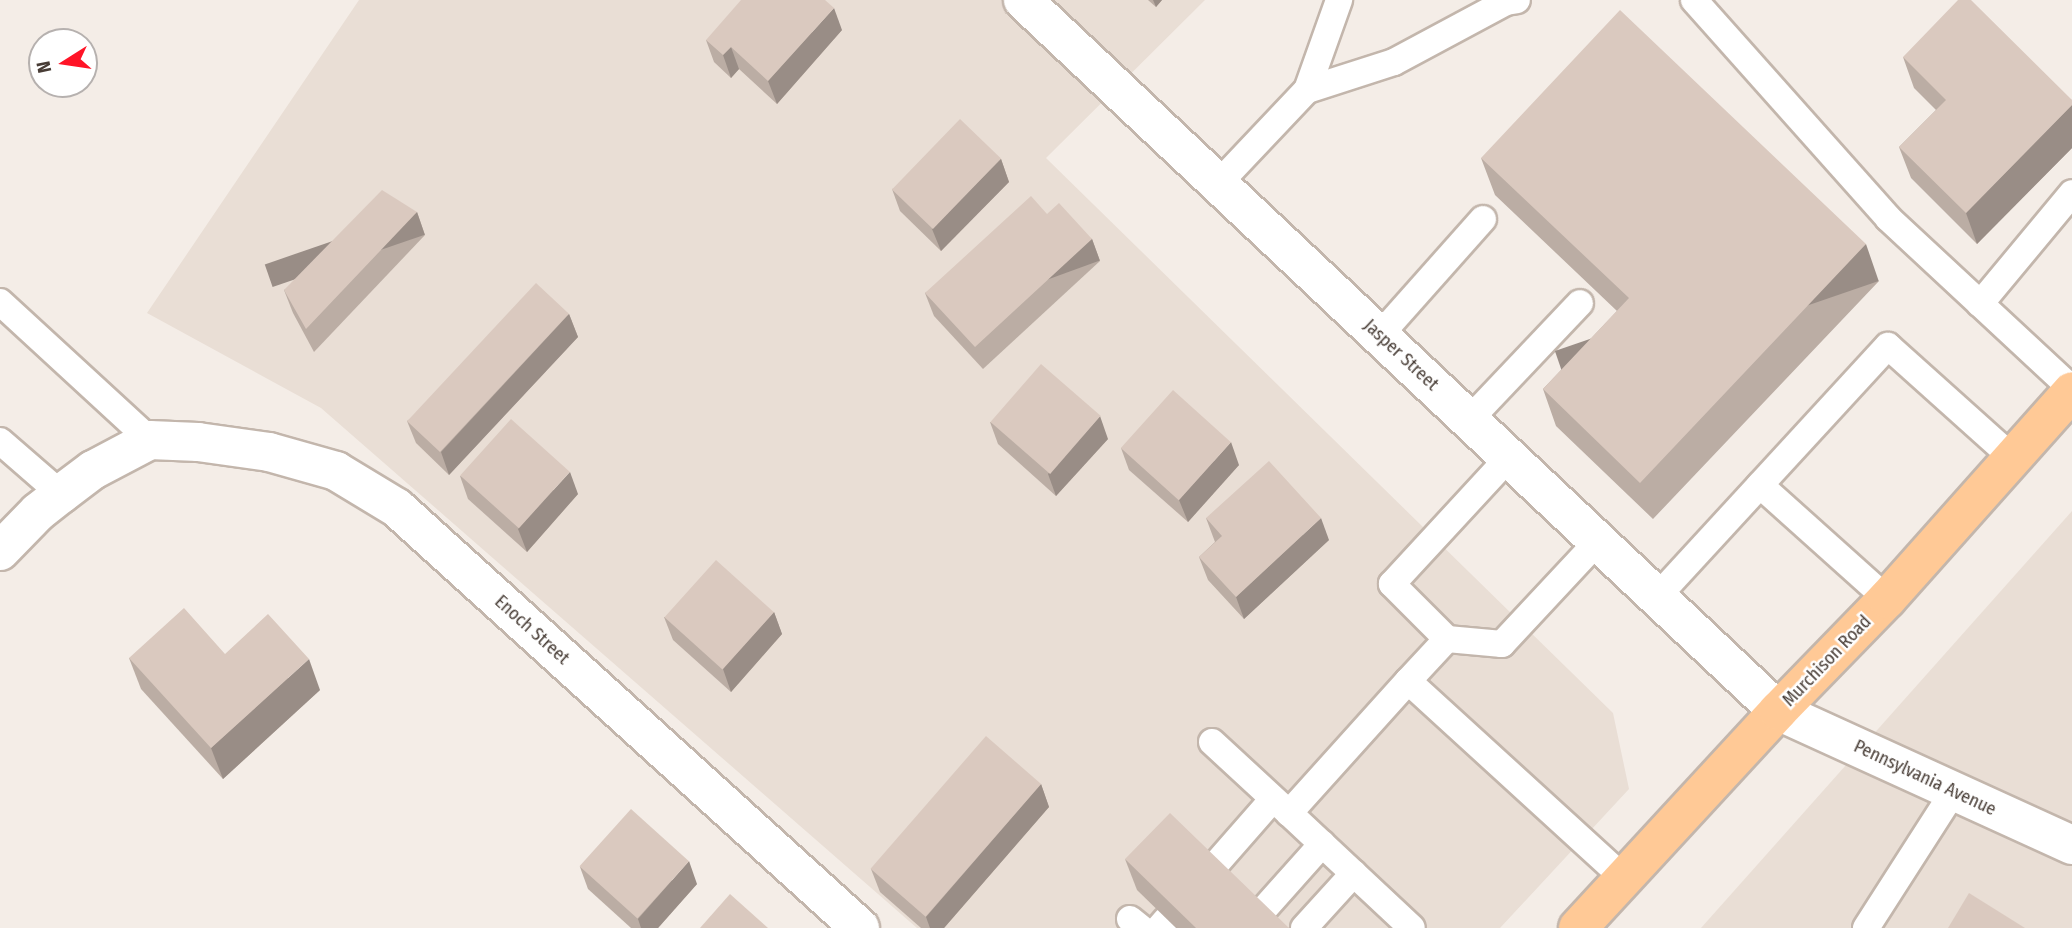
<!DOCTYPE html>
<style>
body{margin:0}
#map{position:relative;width:2072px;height:928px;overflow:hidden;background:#f4ede7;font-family:"Fira Sans Condensed",sans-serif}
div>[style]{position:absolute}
.residential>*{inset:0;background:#e9ded5}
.roads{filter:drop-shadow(2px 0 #c3b6ac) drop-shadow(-2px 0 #c3b6ac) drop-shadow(0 2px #c3b6ac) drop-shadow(0 -2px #c3b6ac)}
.service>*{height:26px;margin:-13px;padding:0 13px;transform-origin:13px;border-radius:13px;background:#fff}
.minor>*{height:38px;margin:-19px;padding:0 19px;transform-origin:19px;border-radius:19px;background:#fff}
.tertiary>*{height:38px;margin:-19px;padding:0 19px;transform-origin:19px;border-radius:19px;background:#fff}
.primary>*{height:38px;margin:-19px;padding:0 19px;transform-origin:19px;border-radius:19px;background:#ffc996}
.wall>*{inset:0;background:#bbada4}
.shaded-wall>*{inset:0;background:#998d86;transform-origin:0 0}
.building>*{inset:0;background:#dac9bf;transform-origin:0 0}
span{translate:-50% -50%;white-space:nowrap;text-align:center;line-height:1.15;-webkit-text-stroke:5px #fff;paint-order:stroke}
.street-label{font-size:18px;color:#483d36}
.north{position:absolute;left:28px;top:28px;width:70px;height:70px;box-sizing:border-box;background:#fff;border:2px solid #b6b1af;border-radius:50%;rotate:258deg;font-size:19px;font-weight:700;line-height:28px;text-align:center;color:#483d36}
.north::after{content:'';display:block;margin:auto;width:24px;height:32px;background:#ff1427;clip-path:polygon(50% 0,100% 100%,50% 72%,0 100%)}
</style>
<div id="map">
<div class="residential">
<div style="clip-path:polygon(359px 0,1205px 0,1046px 158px,1613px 713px,1629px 789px,1500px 928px,917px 928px,321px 408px,147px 313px)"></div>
<div style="clip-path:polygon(2072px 511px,2072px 928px,1701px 928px)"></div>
</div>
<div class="roads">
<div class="service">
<div style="left:1694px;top:0;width:292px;rotate:48.3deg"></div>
<div style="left:1888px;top:218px;width:251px;rotate:42.9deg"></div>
<div style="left:1307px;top:90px;width:91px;rotate:-17.8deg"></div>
<div style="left:1394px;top:62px;width:127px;rotate:-28.2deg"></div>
<div style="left:1506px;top:2px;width:11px;rotate:-10deg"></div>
<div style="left:1218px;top:184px;width:129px;rotate:-46.6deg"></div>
<div style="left:1307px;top:90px;width:96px;rotate:-70.4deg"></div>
<div style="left:0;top:302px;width:204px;rotate:42.6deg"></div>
<div style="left:1980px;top:304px;width:144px;rotate:-50.3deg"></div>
<div style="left:1380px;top:335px;width:155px;rotate:-48.4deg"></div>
<div style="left:1469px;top:420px;width:161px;rotate:-46.5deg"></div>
<div style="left:0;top:441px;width:81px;rotate:41deg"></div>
<div style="left:1760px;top:485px;width:171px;rotate:41.9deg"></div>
<div style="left:1598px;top:541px;width:141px;rotate:133deg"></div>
<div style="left:1502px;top:644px;width:55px;rotate:-174.8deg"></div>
<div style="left:1447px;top:639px;width:57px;rotate:132.9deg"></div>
<div style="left:1408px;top:681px;width:292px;rotate:42.4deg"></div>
<div style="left:1657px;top:597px;width:341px;rotate:-47.4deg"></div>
<div style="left:1888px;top:346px;width:168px;rotate:41.9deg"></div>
<div style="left:1447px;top:639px;width:78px;rotate:-135deg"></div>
<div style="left:1392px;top:584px;width:173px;rotate:-47.3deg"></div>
<div style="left:1408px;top:681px;width:178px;rotate:132deg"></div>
<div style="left:1289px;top:813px;width:168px;rotate:43.1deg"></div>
<div style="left:1212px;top:742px;width:105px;rotate:42.7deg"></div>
<div style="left:1209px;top:872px;width:97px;rotate:-48.8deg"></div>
<div style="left:1257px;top:917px;width:98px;rotate:-48.3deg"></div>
<div style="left:1130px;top:919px;width:14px;rotate:39deg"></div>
<div style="left:1159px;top:928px;width:11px;rotate:-49deg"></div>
<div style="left:1304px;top:928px;width:74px;rotate:-47.7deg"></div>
<div style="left:1866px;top:928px;width:163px;rotate:-57.3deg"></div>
</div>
<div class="minor">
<div style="left:0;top:551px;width:54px;rotate:-45.7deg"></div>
<div style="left:38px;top:512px;width:29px;rotate:-38deg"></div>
<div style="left:61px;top:494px;width:40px;rotate:-37deg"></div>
<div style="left:93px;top:470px;width:64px;rotate:-27.8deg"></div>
<div style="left:150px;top:440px;width:48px;rotate:2.4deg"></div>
<div style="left:198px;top:442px;width:72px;rotate:8deg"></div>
<div style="left:269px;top:452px;width:70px;rotate:15.8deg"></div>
<div style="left:336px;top:471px;width:71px;rotate:31.2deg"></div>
<div style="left:397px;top:508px;width:625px;rotate:42.21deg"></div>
<div style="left:1778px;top:711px;width:323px;rotate:24.5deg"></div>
</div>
<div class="tertiary">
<div style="left:1023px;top:0;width:1037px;rotate:43.28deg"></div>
</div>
<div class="primary">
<div style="left:1578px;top:928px;width:295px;rotate:-47.3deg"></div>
<div style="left:1778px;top:711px;width:156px;rotate:-45.8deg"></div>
<div style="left:1887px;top:599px;width:278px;rotate:-48.3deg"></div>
</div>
</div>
<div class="wall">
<div style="clip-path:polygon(1148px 0,1162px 0,1156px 7px)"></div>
<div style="clip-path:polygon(842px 30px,777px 104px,739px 69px,731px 78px,714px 62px,706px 40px)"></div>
<div style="clip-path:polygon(1903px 57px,2072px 100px,2072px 148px,1977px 244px,1911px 178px,1899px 147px,1936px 110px,1914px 88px)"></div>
<div style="clip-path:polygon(1481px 158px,1879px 281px,1653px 519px,1556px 426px,1543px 389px,1617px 311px,1495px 195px)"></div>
<div style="clip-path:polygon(1001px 159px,1009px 182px,941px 251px,900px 211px,892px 189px)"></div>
<div style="clip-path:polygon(417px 212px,425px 235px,314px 352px,293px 313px,284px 290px)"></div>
<div style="clip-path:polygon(1047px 214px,1092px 239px,1100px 261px,983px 369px,934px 316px,925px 293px)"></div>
<div style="clip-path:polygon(569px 314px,578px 337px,449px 475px,416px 443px,407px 421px)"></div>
<div style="clip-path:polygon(990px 422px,1108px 439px,1056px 496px,998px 444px)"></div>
<div style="clip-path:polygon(1121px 448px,1239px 465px,1188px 522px,1129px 470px)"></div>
<div style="clip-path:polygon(460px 476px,578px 494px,527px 552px,468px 499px)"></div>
<div style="clip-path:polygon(1206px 518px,1329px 540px,1244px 619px,1208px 580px,1199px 557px,1215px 542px)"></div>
<div style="clip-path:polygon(774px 612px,782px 634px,731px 692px,673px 640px,664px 617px)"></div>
<div style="clip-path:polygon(225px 654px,320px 690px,223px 779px,141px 689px,129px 658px)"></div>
<div style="clip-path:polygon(1041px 784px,1049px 807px,944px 928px,921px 928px,880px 892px,871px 869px)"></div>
<div style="clip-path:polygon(1125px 859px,1289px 928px,1176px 928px,1137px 890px)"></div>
<div style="clip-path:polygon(580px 867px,697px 884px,658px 928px,631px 928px,588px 889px)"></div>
</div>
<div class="shaded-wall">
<div style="clip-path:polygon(1153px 0,1162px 0,1156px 7px)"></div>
<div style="clip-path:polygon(834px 8px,842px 30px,777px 104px,768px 81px)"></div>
<div style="clip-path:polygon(731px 47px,739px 69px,731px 78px,723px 55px)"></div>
<div style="clip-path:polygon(2072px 105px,2072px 148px,1977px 244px,1966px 213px)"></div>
<div style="clip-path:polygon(1001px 159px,1009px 182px,941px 251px,932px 229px)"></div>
<div style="left:417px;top:212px;width:24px;height:161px;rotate:71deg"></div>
<div style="left:1092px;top:239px;width:23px;height:159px;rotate:70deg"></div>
<div style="left:1866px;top:244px;width:39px;height:329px;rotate:71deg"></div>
<div style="clip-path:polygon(569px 314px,578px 337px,449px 475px,441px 452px)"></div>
<div style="clip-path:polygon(1100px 416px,1108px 439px,1056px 496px,1048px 474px)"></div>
<div style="clip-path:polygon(1231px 442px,1239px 465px,1188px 522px,1179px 500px)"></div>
<div style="clip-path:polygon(570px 472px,578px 494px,527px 552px,518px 529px)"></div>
<div style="clip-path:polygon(1321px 518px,1329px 540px,1244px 619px,1236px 597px)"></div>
<div style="clip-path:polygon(774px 612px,782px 634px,731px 692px,723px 669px)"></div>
<div style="clip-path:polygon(309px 659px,320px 690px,223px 779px,211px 748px)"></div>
<div style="clip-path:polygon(1041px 784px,1049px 807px,944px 928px,930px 928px,926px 917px)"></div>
<div style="clip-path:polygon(689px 861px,697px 884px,658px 928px,641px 928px,638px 919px)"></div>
</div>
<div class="building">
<div style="clip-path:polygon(741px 0,825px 0,834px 8px,768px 81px,731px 47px,723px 55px,706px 40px)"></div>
<div style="clip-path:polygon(1958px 0,1971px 0,2072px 100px,2072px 105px,1966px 213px,1899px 147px,1946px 100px,1903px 57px)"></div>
<div style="clip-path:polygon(1620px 10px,1866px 244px,1640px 483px,1543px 389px,1629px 298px,1481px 158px)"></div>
<div style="left:960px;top:119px;width:57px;height:98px;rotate:44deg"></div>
<div style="clip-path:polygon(382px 190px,417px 212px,306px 329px,284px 290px)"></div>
<div style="clip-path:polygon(1031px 196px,1047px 214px,1059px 203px,1092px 239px,975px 347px,925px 293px)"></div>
<div style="left:536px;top:283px;width:45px;height:189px;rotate:43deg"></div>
<div style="left:1041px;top:364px;width:79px;height:77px;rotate:41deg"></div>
<div style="left:1173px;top:390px;width:78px;height:78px;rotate:42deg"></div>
<div style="left:511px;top:419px;width:79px;height:76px;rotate:42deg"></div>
<div style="clip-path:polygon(1269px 461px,1321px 518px,1236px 597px,1199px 557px,1222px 536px,1206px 518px)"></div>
<div style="left:716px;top:560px;width:78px;height:77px;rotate:42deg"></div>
<div style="clip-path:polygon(184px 608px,225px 654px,268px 614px,309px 659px,211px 748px,129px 658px)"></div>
<div style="left:986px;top:736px;width:73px;height:176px;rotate:41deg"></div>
<div style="left:631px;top:809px;width:78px;height:77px;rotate:42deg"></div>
<div style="clip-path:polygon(1170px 813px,1289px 928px,1196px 928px,1125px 859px)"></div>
<div style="clip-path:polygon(1969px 893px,2025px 928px,1948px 928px)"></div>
<div style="clip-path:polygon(730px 894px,768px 928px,700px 928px)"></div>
</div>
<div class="street-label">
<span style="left:1401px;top:355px;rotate:43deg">Jasper Street</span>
<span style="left:532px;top:630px;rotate:42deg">Enoch Street</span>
<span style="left:1827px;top:661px;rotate:-46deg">Murchison Road</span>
<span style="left:1925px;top:778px;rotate:25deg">Pennsylvania Avenue</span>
</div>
<div class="north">N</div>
</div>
